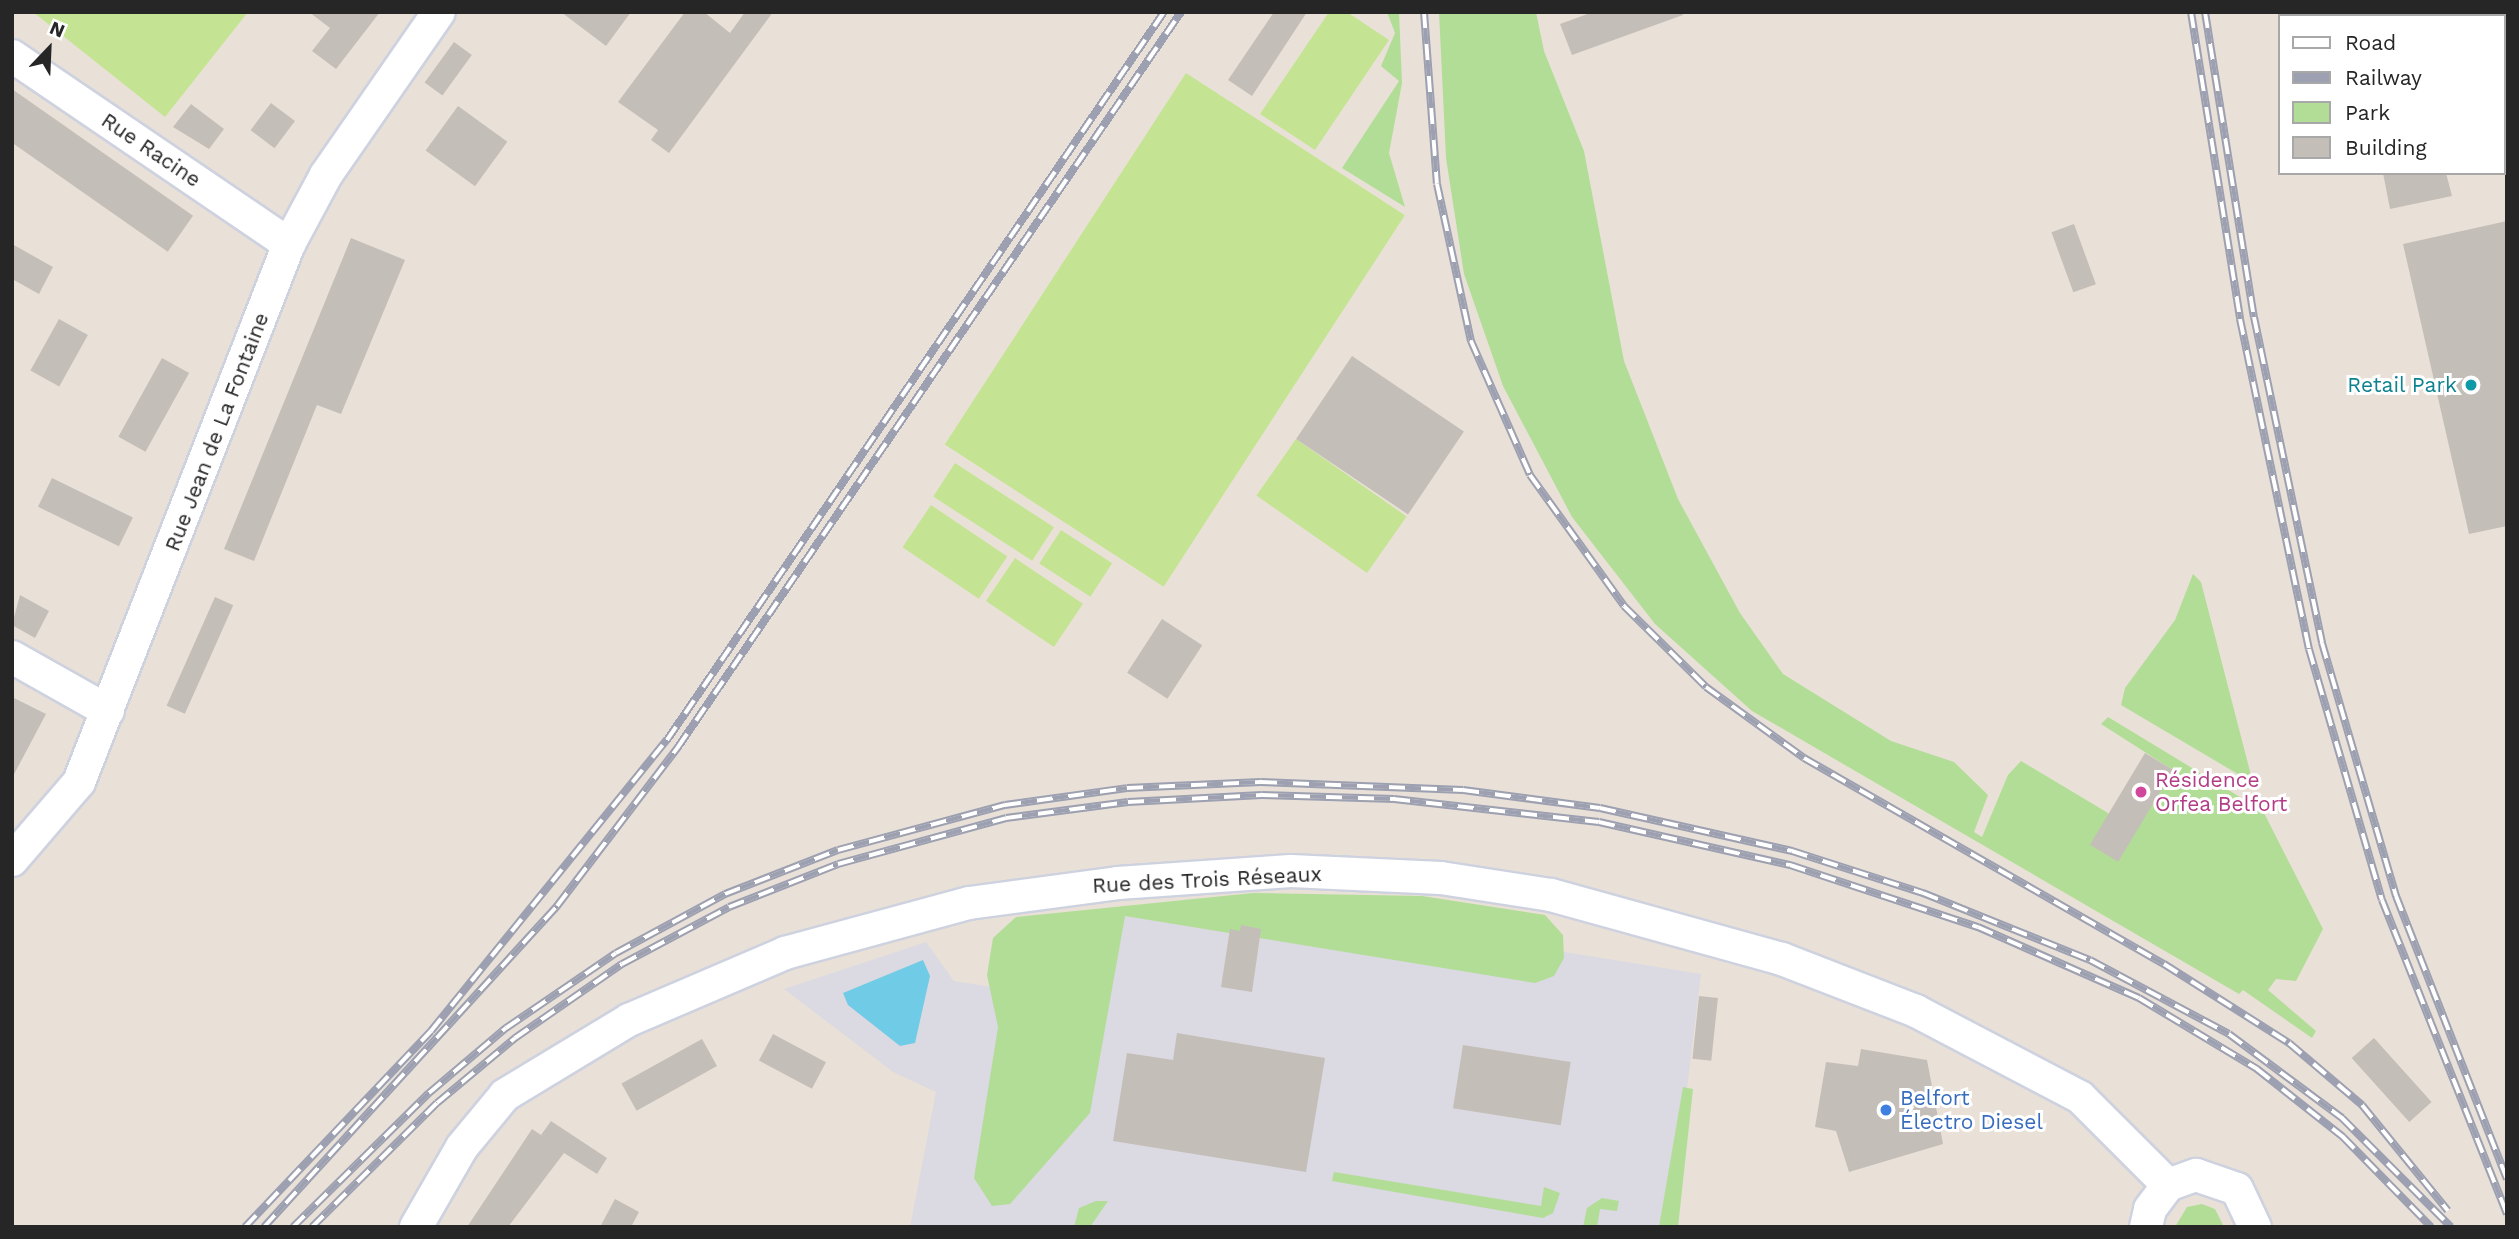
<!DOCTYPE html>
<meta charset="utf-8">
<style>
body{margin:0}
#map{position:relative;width:2519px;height:1239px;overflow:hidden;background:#e9e1d8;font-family:"Work Sans",sans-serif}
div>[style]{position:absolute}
.industrial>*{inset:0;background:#dbd9e1}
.green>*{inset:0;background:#b2dd97}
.pitch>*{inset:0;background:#c5e493;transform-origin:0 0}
.water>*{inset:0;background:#70cce6}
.building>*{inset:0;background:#c4beb8;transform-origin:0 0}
.roads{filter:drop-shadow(2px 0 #ced2df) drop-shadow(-2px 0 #ced2df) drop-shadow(0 2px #ced2df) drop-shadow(0 -2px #ced2df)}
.minor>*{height:32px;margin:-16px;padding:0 16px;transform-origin:16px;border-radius:16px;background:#fff}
.rail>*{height:8px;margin-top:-4px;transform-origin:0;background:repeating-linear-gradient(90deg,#fff 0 16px,#9ca0b0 0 32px);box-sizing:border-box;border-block:2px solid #9ca0b0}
.dots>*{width:19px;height:19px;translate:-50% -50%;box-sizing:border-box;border:4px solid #fff;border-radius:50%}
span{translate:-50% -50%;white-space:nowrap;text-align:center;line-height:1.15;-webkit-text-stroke:6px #fff;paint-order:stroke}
.street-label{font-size:21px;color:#262626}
.culture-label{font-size:21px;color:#0d838f}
.right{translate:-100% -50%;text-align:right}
.hotel-label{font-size:21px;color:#b23c85}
.left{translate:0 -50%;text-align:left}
.shop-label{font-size:21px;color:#366cbe}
.frame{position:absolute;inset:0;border:14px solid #262626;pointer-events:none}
.legend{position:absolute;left:2278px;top:14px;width:228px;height:161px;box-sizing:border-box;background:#fff;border:2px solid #a8a8a8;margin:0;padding:9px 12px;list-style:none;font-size:21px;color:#262626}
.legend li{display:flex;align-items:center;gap:14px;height:35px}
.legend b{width:35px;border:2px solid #a8a8a8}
.north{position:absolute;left:14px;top:14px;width:70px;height:70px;-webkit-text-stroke:5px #fff;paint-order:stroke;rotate:23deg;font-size:19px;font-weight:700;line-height:28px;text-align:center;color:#262626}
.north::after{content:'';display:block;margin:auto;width:24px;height:32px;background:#262626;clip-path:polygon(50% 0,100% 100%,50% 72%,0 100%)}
</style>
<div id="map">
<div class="industrial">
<div style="clip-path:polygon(1280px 906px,1701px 974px,1670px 1227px,910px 1227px,936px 1092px,893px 1072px,784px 989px,926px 942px,954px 981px,998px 988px,1024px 921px)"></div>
</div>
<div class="green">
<div style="clip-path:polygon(1387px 12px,1399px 12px,1402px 83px,1389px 153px,1405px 207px,1342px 168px,1399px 81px,1381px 66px,1395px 33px)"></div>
<div style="clip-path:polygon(1439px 12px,1536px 12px,1544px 51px,1584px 151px,1624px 361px,1678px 499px,1740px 613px,1783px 674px,1891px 741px,1954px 762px,1988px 795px,1974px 832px,1982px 837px,2008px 775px,2021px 761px,2108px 813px,2117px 861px,2173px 770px,2101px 724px,2108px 717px,2263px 811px,2323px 929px,2296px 981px,2276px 979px,2268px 990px,2316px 1031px,2312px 1038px,2243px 990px,2239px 994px,1752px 711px,1655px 624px,1572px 517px,1503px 386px,1464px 274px,1446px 158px)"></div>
<div style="clip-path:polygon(2193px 574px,2201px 582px,2253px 783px,2121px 705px,2125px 688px,2175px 620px)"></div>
<div style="clip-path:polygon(1253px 893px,1422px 896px,1545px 915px,1563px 935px,1564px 958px,1554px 976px,1535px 983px,1125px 916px,1090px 1113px,1010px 1204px,992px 1206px,974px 1178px,998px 1027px,987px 975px,993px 938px,1016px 917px)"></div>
<div style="clip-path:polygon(1683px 1087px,1693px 1089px,1678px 1227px,1659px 1227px)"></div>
<div style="clip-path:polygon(1334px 1172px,1541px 1206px,1544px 1187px,1560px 1193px,1553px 1213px,1543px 1218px,1332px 1181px)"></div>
<div style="clip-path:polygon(1602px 1198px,1619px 1201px,1617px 1211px,1600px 1209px,1597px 1227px,1583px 1227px,1587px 1208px)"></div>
<div style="clip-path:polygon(1096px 1201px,1108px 1201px,1090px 1227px,1074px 1227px,1079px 1208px)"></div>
<div style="clip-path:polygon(2202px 1204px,2215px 1209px,2224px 1227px,2175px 1227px,2187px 1207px)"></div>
</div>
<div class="pitch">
<div style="clip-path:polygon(33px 12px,248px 12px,165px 117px)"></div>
<div style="clip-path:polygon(1329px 12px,1347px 12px,1389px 40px,1315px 150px,1260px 114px)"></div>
<div style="left:1186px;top:73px;width:261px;height:443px;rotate:33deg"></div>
<div style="left:1296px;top:439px;width:135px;height:69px;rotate:35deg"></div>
<div style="left:955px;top:463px;width:118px;height:40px;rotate:33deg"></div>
<div style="left:931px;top:505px;width:92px;height:51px;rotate:34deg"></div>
<div style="left:1061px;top:530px;width:61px;height:40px;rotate:33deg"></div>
<div style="left:1015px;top:558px;width:82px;height:52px;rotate:34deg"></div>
</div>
<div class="water">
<div style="clip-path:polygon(923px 960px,930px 976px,915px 1043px,900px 1046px,848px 1005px,843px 993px)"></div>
</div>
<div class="building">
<div style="clip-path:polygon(309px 12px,380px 12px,336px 69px,312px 51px,330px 28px)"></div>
<div style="clip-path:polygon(561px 12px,631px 12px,606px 46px)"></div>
<div style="clip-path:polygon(685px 12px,704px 12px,730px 33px,745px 12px,773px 12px,669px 153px,651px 140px,658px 130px,618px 102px)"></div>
<div style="clip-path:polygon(1274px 12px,1307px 12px,1252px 96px,1228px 80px)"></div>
<div style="clip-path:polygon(1593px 12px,1682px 12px,1683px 15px,1572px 55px,1560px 24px)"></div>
<div style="left:454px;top:42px;width:22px;height:50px;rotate:36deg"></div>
<div style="left:12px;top:89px;width:221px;height:44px;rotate:35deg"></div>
<div style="left:271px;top:103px;width:30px;height:34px;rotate:37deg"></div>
<div style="clip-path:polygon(191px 104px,224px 129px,209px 149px,173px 127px)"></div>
<div style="left:458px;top:106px;width:61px;height:55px;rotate:36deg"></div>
<div style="clip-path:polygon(2383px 173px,2446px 173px,2452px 196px,2390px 209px)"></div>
<div style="clip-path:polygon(2507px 221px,2507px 526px,2469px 534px,2403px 244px)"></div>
<div style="left:2074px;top:224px;width:64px;height:24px;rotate:70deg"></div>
<div style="clip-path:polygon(351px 238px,405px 260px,341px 414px,317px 405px,254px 561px,224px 549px)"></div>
<div style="clip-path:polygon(12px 244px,53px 267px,39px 294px,12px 279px)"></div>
<div style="left:59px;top:319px;width:33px;height:59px;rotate:29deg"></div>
<div style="left:1352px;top:356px;width:135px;height:100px;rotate:34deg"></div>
<div style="left:162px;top:358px;width:31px;height:90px;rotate:29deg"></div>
<div style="left:52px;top:478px;width:90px;height:32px;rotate:26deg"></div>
<div style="clip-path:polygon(20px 595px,49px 611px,35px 638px,12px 625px)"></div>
<div style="left:215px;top:597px;width:20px;height:119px;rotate:24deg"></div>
<div style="left:1162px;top:619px;width:48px;height:64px;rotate:33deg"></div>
<div style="clip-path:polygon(12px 697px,46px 714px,12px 778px)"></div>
<div style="left:2145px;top:753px;width:33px;height:107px;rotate:31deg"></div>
<div style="clip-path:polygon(1241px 925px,1261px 929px,1252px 992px,1221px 987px,1230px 929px,1240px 931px)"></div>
<div style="left:1699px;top:996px;width:19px;height:63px;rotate:6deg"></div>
<div style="clip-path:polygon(1177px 1033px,1325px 1058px,1306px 1172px,1113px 1141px,1127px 1053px,1173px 1060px)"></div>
<div style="left:773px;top:1034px;width:60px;height:30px;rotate:28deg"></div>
<div style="left:2374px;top:1038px;width:86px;height:30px;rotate:48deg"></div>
<div style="left:702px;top:1039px;width:31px;height:92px;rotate:61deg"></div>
<div style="left:1463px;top:1045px;width:109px;height:64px;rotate:9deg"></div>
<div style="clip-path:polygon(1861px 1049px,1927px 1060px,1943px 1144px,1849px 1172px,1836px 1131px,1815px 1127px,1826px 1062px,1858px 1066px)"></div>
<div style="clip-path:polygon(551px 1121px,607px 1158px,597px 1174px,564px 1153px,508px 1227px,467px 1227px,532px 1129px,541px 1135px)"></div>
<div style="clip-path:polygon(615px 1199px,639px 1212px,631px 1227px,600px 1227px)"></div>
</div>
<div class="roads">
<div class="minor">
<div style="left:12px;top:56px;width:335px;rotate:34.2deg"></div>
<div style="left:12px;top:657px;width:110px;rotate:29.4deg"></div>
<div style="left:12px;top:860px;width:103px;rotate:-49.3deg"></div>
<div style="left:79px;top:782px;width:578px;rotate:-68.68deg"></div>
<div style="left:289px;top:244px;width:78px;rotate:-61.8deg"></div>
<div style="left:326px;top:175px;width:198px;rotate:-55.3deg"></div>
<div style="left:416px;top:1227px;width:92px;rotate:-60.1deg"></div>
<div style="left:462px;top:1147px;width:67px;rotate:-50.4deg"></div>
<div style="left:505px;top:1095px;width:145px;rotate:-31.2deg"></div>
<div style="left:629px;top:1020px;width:170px;rotate:-23.2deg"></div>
<div style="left:785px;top:953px;width:191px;rotate:-15.2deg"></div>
<div style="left:969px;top:903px;width:150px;rotate:-7.6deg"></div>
<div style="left:1118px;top:883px;width:173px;rotate:-4deg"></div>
<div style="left:1291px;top:871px;width:150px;rotate:2.7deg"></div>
<div style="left:1441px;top:878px;width:111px;rotate:8.8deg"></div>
<div style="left:1551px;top:895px;width:240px;rotate:15.5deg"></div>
<div style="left:1782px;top:959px;width:144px;rotate:21.2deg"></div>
<div style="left:1916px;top:1011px;width:185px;rotate:27.7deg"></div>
<div style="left:2080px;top:1097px;width:124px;rotate:45deg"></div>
<div style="left:2146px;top:1227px;width:18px;rotate:-77deg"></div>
<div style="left:2150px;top:1209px;width:30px;rotate:-53deg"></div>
<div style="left:2168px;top:1185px;width:30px;rotate:-20deg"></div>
<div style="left:2196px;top:1175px;width:43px;rotate:18.9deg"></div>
<div style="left:2237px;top:1189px;width:42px;rotate:64.7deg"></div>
</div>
</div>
<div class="rail">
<div style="left:1424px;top:12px;width:172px;rotate:85.7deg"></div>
<div style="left:1437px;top:184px;width:161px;rotate:77.8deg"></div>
<div style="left:1471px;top:341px;width:146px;rotate:66.2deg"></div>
<div style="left:1530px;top:475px;width:161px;rotate:54.3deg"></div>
<div style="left:1624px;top:606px;width:115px;rotate:44.6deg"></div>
<div style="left:1706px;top:687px;width:121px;rotate:35.9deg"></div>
<div style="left:1804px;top:758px;width:415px;rotate:29.8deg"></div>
<div style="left:2164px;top:964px;width:148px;rotate:32.3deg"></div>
<div style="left:2289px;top:1043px;width:96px;rotate:40.3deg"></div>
<div style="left:2362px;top:1105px;width:136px;rotate:50.9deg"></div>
<div style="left:2191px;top:12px;width:311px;rotate:80.9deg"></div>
<div style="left:2240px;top:319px;width:337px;rotate:78.2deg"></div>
<div style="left:2309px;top:649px;width:261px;rotate:73.8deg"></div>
<div style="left:2382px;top:900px;width:338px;rotate:68.3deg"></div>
<div style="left:2205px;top:12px;width:309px;rotate:80.9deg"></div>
<div style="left:2254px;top:317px;width:333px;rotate:78.2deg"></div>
<div style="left:2322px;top:643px;width:264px;rotate:73.7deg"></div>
<div style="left:2396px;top:896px;width:304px;rotate:68.6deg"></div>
<div style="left:245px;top:1227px;width:270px;rotate:-46.5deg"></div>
<div style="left:431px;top:1031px;width:375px;rotate:-51deg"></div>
<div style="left:667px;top:740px;width:881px;rotate:-55.68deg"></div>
<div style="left:264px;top:1227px;width:435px;rotate:-47.6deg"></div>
<div style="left:557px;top:906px;width:200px;rotate:-52.7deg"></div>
<div style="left:678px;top:747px;width:891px;rotate:-55.61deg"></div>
<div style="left:293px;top:1227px;width:191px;rotate:-44.6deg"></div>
<div style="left:429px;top:1093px;width:101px;rotate:-40.2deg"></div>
<div style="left:506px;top:1028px;width:133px;rotate:-34.3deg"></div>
<div style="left:616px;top:953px;width:124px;rotate:-28.4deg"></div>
<div style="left:725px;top:894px;width:121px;rotate:-21.3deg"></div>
<div style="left:838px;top:850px;width:173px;rotate:-15.1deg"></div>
<div style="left:1005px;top:805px;width:123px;rotate:-7.9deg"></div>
<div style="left:1127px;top:788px;width:134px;rotate:-2.6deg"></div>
<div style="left:1261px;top:782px;width:202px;rotate:2.3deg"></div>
<div style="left:1463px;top:790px;width:138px;rotate:7.5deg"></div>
<div style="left:1600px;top:808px;width:197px;rotate:12.6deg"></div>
<div style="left:1792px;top:851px;width:138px;rotate:17.8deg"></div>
<div style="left:1923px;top:893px;width:180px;rotate:21.9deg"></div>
<div style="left:2090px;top:960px;width:157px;rotate:28deg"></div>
<div style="left:2229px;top:1034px;width:141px;rotate:36.6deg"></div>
<div style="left:2342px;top:1118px;width:154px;rotate:45deg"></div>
<div style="left:312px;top:1227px;width:176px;rotate:-44.8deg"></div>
<div style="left:437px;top:1103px;width:102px;rotate:-39.8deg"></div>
<div style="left:515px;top:1038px;width:130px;rotate:-34.7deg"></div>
<div style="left:622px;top:964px;width:121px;rotate:-28deg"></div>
<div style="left:729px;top:907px;width:117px;rotate:-21.5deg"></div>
<div style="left:838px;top:864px;width:174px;rotate:-15.3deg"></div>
<div style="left:1006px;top:818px;width:123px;rotate:-7.5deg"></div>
<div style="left:1128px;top:802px;width:134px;rotate:-3deg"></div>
<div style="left:1262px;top:795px;width:132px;rotate:1.7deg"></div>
<div style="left:1394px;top:799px;width:206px;rotate:6.4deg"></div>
<div style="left:1599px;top:822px;width:196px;rotate:12.7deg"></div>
<div style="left:1790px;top:865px;width:198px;rotate:18.3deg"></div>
<div style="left:1978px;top:927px;width:176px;rotate:23.8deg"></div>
<div style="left:2139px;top:998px;width:138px;rotate:31deg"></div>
<div style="left:2257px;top:1069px;width:110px;rotate:38.3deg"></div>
<div style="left:2343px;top:1137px;width:126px;rotate:45.6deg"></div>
</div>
<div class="dots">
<div style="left:2471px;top:385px;background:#0f9aa8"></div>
<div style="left:2141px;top:792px;background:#d1479c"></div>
<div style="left:1886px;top:1110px;background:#3f7fe0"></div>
</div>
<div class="street-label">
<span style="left:151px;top:150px;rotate:34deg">Rue Racine</span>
<span style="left:217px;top:432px;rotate:-69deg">Rue Jean de La Fontaine</span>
<span style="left:1207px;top:880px;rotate:-3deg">Rue des Trois Réseaux</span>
</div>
<div class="culture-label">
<span class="right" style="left:2457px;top:385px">Retail Park</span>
</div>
<div class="hotel-label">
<span class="left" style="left:2155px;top:792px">Résidence<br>Orfea Belfort</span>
</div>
<div class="shop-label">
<span class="left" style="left:1900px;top:1110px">Belfort<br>Électro Diesel</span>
</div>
<div class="frame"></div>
<ul class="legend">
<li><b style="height:9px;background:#fff"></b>Road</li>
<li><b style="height:9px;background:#9ca0b0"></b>Railway</li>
<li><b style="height:19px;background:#b2dd97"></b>Park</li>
<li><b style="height:19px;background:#c4beb8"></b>Building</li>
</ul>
<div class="north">N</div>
</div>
